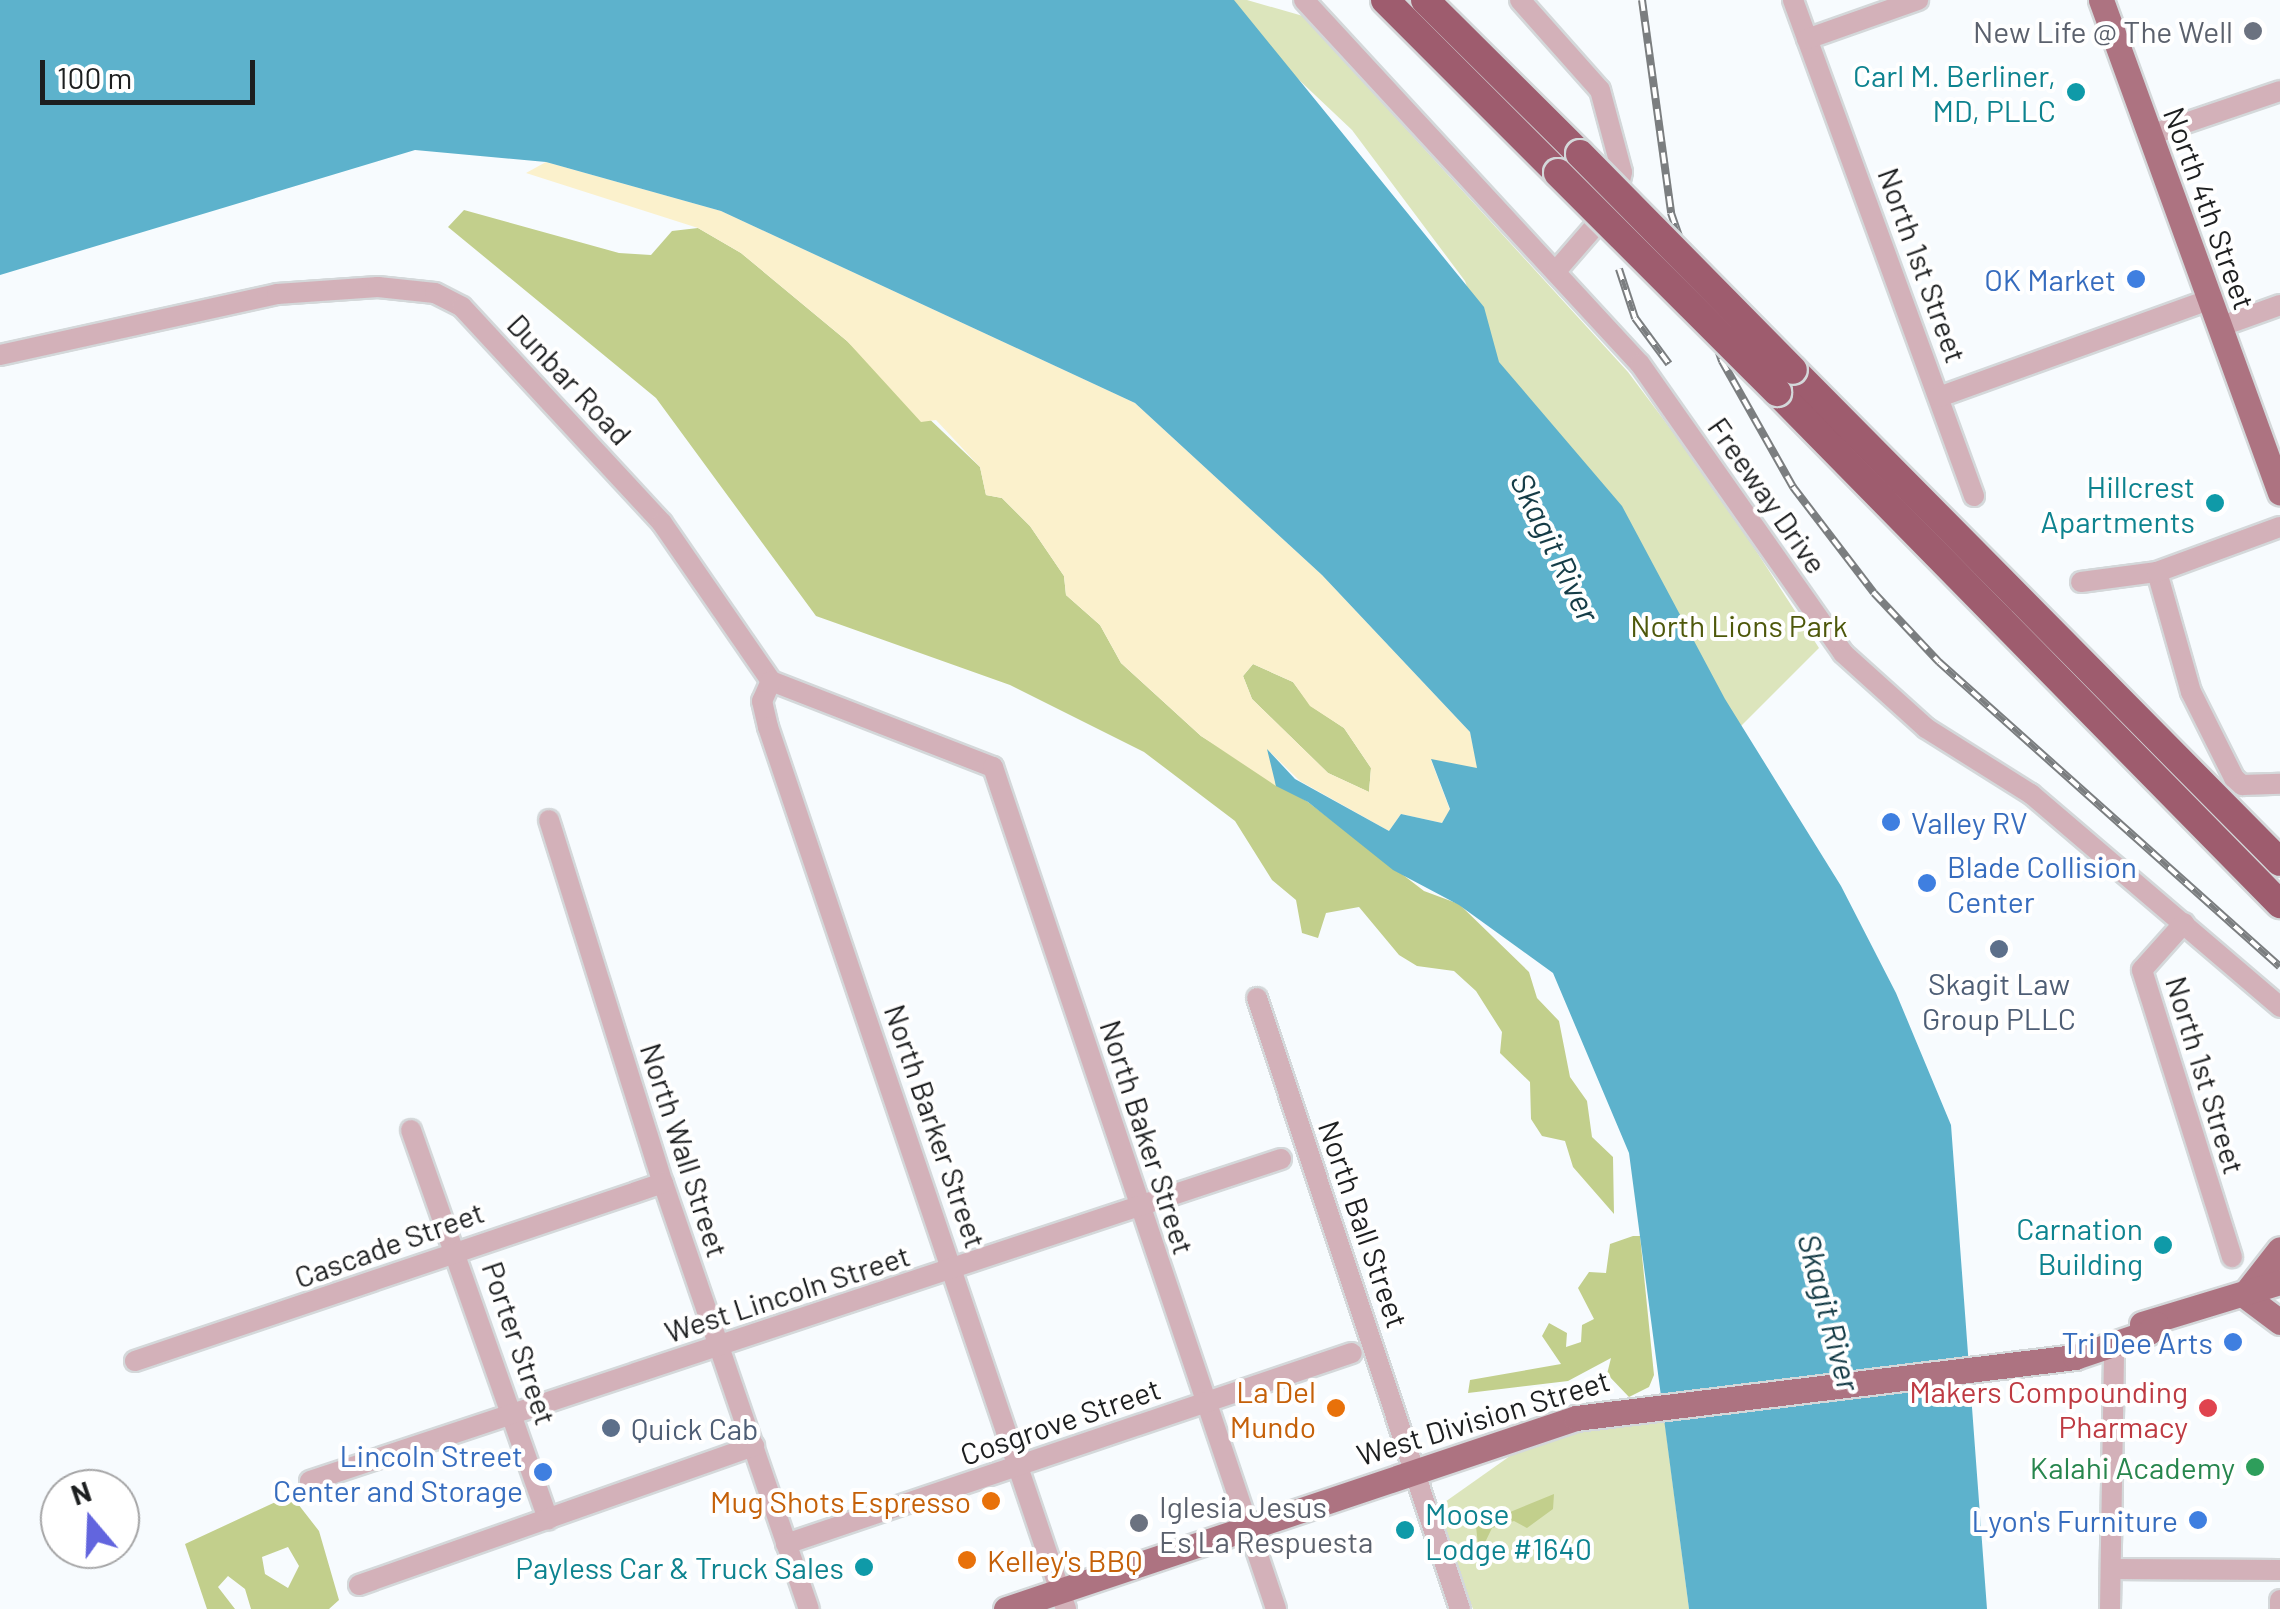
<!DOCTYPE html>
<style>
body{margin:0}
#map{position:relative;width:2280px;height:1609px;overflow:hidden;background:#f7fbfe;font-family:Barlow,sans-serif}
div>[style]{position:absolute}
.green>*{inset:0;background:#dce5bc}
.forest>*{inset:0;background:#c2cf8c}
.sand>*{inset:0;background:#fbf1cc}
.water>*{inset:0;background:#5db2cc}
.roads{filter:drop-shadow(2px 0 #d4d8da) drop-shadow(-2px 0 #d4d8da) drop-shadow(0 2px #d4d8da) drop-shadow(0 -2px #d4d8da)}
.minor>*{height:20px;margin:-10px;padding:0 10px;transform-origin:10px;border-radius:10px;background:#d3b1b9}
.major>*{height:25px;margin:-12.5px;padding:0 12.5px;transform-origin:12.5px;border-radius:12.5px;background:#ad7381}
.highway>*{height:28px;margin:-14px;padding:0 14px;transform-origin:14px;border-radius:14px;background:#9e5c6e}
.rail>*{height:8px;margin-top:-4px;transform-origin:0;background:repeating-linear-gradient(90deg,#fff 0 11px,#7b7e80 0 22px);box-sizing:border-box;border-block:2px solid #7b7e80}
.bridges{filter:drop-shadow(2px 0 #d4d8da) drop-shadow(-2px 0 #d4d8da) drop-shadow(0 2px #d4d8da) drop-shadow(0 -2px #d4d8da)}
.highway-bridge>*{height:28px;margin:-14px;padding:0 14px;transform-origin:14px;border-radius:14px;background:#9e5c6e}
.dots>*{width:28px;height:28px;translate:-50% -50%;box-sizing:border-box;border:5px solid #fff;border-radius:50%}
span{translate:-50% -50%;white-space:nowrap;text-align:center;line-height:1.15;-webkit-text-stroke:8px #fff;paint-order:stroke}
.worship-label{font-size:30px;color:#5b616d}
.right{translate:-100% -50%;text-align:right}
.left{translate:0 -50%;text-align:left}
.culture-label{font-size:30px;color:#0d838f}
.street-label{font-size:30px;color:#1d1f20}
.shop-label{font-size:30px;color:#366cbe}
.park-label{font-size:30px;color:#4e580b}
.service-label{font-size:30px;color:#4e5e75}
.food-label{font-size:30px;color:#c56008}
.health-label{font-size:30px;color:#be3a42}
.leisure-label{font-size:30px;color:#27864d}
.water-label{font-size:32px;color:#153c47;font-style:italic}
.north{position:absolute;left:40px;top:1469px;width:100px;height:100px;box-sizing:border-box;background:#fff;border:2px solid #a5a5a6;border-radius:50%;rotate:341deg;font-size:28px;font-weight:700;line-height:40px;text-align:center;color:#1d1f20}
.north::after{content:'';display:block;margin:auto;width:35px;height:45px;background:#6265de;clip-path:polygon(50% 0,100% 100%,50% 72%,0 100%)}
.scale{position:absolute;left:40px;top:60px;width:215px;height:45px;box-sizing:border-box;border:5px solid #1d1f20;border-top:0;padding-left:12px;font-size:30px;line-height:35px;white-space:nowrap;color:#1d1f20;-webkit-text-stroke:8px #fff;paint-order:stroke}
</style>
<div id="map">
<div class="green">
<div style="clip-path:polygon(1174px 0,1247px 0,1303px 16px,1628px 372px,1718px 492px,1819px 648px,1736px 731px,1503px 389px,1465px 281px,1352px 130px,1279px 61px)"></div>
<div style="clip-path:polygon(1662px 1401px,1689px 1609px,1473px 1609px,1435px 1509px,1557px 1423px)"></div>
</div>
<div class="forest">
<div style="clip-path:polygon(464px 210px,619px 253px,651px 255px,672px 231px,698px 228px,741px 253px,847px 341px,980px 467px,986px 495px,1002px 498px,1030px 526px,1064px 576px,1066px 595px,1100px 625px,1121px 663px,1201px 736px,1308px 802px,1424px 891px,1459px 904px,1529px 972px,1537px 998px,1559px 1021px,1570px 1077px,1587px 1101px,1592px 1137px,1613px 1157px,1614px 1214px,1573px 1167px,1565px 1141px,1542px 1136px,1531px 1119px,1530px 1082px,1500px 1053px,1502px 1032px,1476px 991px,1454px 971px,1417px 966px,1399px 955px,1359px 907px,1326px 913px,1318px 938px,1302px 933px,1296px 900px,1272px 880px,1235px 821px,1144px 752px,1010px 685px,816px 616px,656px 398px,448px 227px)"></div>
<div style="clip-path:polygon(1253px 664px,1293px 682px,1311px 706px,1344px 728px,1371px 768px,1369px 792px,1328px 773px,1252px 699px,1243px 676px)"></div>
<div style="clip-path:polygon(1633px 1236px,1640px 1236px,1654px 1375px,1649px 1387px,1629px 1397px,1607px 1374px,1611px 1358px,1568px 1381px,1468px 1393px,1470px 1380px,1561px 1364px,1542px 1336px,1549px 1323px,1567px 1333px,1566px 1347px,1581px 1342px,1582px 1325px,1594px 1319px,1578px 1288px,1589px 1272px,1606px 1273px,1610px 1244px)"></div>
<div style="clip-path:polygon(1554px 1494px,1553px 1509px,1527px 1528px,1514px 1521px,1492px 1528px,1479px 1555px,1476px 1526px)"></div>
<div style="clip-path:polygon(evenodd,282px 1499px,298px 1504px,319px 1531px,339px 1600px,329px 1609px,251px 1609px,245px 1589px,228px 1576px,218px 1587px,235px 1609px,207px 1609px,185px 1544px,282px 1499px,288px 1547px,299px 1566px,288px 1588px,265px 1574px,262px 1557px,288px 1547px)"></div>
</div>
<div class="sand">
<div style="clip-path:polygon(evenodd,546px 162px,721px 211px,1135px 403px,1322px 575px,1470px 732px,1478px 769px,1431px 760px,1450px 810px,1442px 823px,1401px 814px,1389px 831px,1300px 781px,1269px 751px,1276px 786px,1201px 736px,1121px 663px,1100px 625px,1066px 595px,1064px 576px,1030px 526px,1002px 498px,986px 495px,980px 467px,936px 420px,921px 422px,847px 341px,741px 253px,698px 228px,526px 173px,546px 162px,1253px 664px,1293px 682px,1310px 706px,1344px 728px,1371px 768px,1369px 792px,1328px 773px,1252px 699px,1243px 676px,1253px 664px)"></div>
</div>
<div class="water">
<div style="clip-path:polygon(0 0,1234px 0,1484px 307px,1499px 362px,1622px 506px,1725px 699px,1841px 886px,1896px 993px,1951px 1125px,1987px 1609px,1689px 1609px,1629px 1153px,1553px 973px,1459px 905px,1393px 870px,1308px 802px,1276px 786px,1267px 749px,1295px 779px,1389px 831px,1401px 814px,1442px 823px,1450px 809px,1431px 759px,1477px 768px,1470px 732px,1322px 575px,1135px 403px,721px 211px,546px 162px,415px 150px,0 275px)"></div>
</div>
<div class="roads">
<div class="minor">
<div style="left:1304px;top:0;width:495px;rotate:47.3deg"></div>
<div style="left:1640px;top:364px;width:353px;rotate:54.9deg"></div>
<div style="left:1843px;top:653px;width:112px;rotate:42.1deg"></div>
<div style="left:1926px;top:728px;width:124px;rotate:32.2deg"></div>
<div style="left:2031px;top:794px;width:328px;rotate:40.5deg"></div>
<div style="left:1520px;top:0;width:120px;rotate:48.4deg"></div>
<div style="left:1600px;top:90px;width:85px;rotate:75deg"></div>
<div style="left:1622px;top:172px;width:32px;rotate:103deg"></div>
<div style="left:1615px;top:203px;width:90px;rotate:130.9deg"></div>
<div style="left:1793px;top:0;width:528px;rotate:69.95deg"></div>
<div style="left:1807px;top:39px;width:118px;rotate:-19.4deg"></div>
<div style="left:2150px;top:135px;width:137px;rotate:-18.7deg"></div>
<div style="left:2219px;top:327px;width:65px;rotate:-19.8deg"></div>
<div style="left:0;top:355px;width:284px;rotate:-12.4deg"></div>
<div style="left:277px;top:294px;width:101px;rotate:-4deg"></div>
<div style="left:378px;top:287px;width:57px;rotate:6deg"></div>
<div style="left:435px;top:293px;width:30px;rotate:27deg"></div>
<div style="left:462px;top:307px;width:294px;rotate:47.2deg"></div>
<div style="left:662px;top:523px;width:192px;rotate:55.4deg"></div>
<div style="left:771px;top:681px;width:238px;rotate:21.2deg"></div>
<div style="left:993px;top:767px;width:888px;rotate:71.42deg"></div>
<div style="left:1939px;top:397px;width:287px;rotate:-19.8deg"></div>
<div style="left:2157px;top:572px;width:125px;rotate:74.2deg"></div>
<div style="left:2191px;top:692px;width:96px;rotate:63.4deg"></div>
<div style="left:2234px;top:778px;width:11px;rotate:41deg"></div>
<div style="left:2242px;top:785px;width:38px;rotate:-2deg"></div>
<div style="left:2081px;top:582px;width:77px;rotate:-7.5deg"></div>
<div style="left:2157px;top:572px;width:131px;rotate:-20.1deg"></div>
<div style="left:771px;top:681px;width:22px;rotate:114deg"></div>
<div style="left:762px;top:701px;width:27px;rotate:77deg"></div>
<div style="left:768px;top:727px;width:931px;rotate:71.33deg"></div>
<div style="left:549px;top:820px;width:380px;rotate:72.6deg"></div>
<div style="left:663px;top:1183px;width:450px;rotate:71.1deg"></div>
<div style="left:2184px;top:923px;width:63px;rotate:131.8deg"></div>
<div style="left:2142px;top:970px;width:301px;rotate:72.6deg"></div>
<div style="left:1257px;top:998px;width:644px;rotate:71.62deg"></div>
<div style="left:411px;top:1130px;width:413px;rotate:70.6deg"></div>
<div style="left:135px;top:1361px;width:557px;rotate:-18.63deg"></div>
<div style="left:310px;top:1481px;width:1023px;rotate:-18.35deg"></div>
<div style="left:786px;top:1544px;width:597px;rotate:-18.65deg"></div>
<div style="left:2111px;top:1569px;width:169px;rotate:0.3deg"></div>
<div style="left:359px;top:1585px;width:419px;rotate:-19.4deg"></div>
<div style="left:2110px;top:1609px;width:265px;rotate:-89.1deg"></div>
<div style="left:2280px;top:1609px;width:9px;rotate:-90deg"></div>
</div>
<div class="major">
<div style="left:2101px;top:0;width:524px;rotate:70.04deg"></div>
<div style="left:2244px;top:1295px;width:58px;rotate:-52deg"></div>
<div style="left:2244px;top:1295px;width:45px;rotate:36.9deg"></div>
<div style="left:2142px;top:1324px;width:144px;rotate:-16.9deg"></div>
<div style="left:1006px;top:1609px;width:601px;rotate:-18.53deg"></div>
<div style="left:1576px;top:1418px;width:503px;rotate:-6.97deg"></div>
<div style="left:2075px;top:1357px;width:78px;rotate:-18.7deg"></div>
<div style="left:2149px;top:1332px;width:11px;rotate:-45deg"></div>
</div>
<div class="highway">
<div style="left:1385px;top:0;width:245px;rotate:45deg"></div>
<div style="left:1425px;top:0;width:218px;rotate:44.8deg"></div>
<div style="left:1793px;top:370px;width:692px;rotate:45.29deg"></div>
<div style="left:1777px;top:392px;width:718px;rotate:45.51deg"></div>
</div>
</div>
<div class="rail">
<div style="left:1642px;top:0;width:215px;rotate:82.2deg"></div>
<div style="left:1671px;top:213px;width:157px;rotate:71deg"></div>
<div style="left:1722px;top:361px;width:145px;rotate:60.6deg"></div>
<div style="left:1793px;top:487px;width:133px;rotate:52.6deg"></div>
<div style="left:1874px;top:593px;width:95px;rotate:46.7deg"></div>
<div style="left:1939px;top:662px;width:457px;rotate:41.8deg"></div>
<div style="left:1619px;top:269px;width:52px;rotate:71.9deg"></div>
<div style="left:1635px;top:318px;width:57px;rotate:53.5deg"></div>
</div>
<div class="bridges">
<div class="highway-bridge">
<div style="left:1580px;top:154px;width:303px;rotate:45.4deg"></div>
<div style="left:1558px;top:173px;width:310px;rotate:45deg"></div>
</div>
</div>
<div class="dots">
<div style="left:2253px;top:31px;background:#6b7280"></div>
<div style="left:2076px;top:92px;background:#0f9aa8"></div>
<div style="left:2136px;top:279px;background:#3f7fe0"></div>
<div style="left:2215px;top:503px;background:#0f9aa8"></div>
<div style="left:1891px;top:822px;background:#3f7fe0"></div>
<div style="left:1927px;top:883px;background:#3f7fe0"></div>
<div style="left:1999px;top:949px;background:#5c6f8a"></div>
<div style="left:2163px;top:1245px;background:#0f9aa8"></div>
<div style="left:2233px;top:1342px;background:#3f7fe0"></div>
<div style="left:1336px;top:1408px;background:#e8710a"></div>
<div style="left:2208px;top:1408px;background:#e0444e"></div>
<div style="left:611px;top:1428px;background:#5c6f8a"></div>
<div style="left:2255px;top:1467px;background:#2e9e5b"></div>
<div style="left:543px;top:1472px;background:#3f7fe0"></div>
<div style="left:991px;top:1501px;background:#e8710a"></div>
<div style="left:2198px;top:1520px;background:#3f7fe0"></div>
<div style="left:1139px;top:1523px;background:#6b7280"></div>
<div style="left:1405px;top:1530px;background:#0f9aa8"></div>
<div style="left:967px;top:1560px;background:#e8710a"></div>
<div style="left:864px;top:1567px;background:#0f9aa8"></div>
</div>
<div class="worship-label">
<span class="right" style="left:2233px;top:31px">New Life @ The Well</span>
<span class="left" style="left:1159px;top:1523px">Iglesia Jesus<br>Es La Respuesta</span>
</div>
<div class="culture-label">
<span class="right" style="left:2056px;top:92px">Carl M. Berliner,<br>MD, PLLC</span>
<span class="right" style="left:2195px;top:503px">Hillcrest<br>Apartments</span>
<span class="right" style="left:2143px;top:1245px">Carnation<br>Building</span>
<span class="left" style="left:1425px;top:1530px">Moose<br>Lodge #1640</span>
<span class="right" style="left:844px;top:1567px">Payless Car &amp; Truck Sales</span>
</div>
<div class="street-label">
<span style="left:2210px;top:208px;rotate:70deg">North 4th Street</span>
<span style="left:1923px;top:265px;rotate:70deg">North 1st Street</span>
<span style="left:570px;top:379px;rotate:47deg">Dunbar Road</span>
<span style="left:1768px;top:495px;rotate:55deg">Freeway Drive</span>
<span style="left:2206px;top:1075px;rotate:73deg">North 1st Street</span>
<span style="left:936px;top:1126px;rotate:71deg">North Barker Street</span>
<span style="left:1148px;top:1137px;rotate:72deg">North Baker Street</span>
<span style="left:685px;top:1150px;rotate:72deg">North Wall Street</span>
<span style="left:1364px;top:1224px;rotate:71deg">North Ball Street</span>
<span style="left:389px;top:1244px;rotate:-20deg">Cascade Street</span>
<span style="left:787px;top:1293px;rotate:-18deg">West Lincoln Street</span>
<span style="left:520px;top:1343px;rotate:71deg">Porter Street</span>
<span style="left:1483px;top:1417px;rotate:-17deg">West Division Street</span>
<span style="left:1060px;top:1421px;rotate:-19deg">Cosgrove Street</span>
</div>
<div class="shop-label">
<span class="right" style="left:2116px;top:279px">OK Market</span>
<span class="left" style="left:1911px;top:822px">Valley RV</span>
<span class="left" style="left:1947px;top:883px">Blade Collision<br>Center</span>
<span class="right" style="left:2213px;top:1342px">Tri Dee Arts</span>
<span class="right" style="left:523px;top:1472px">Lincoln Street<br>Center and Storage</span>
<span class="right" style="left:2178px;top:1520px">Lyon's Furniture</span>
</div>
<div class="park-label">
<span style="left:1739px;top:625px">North Lions Park</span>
</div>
<div class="service-label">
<span style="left:1999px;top:1000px">Skagit Law<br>Group PLLC</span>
<span class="left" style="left:631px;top:1428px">Quick Cab</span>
</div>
<div class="food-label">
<span class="right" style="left:1316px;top:1408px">La Del<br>Mundo</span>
<span class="right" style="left:971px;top:1501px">Mug Shots Espresso</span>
<span class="left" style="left:987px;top:1560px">Kelley's BBQ</span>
</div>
<div class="health-label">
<span class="right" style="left:2188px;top:1408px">Makers Compounding<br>Pharmacy</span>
</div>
<div class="leisure-label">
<span class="right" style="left:2235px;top:1467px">Kalahi Academy</span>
</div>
<div class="water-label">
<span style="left:1556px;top:547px;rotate:64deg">Skagit River</span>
<span style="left:1830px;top:1312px;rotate:75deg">Skagit River</span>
</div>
<div class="north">N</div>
<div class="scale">100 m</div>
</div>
